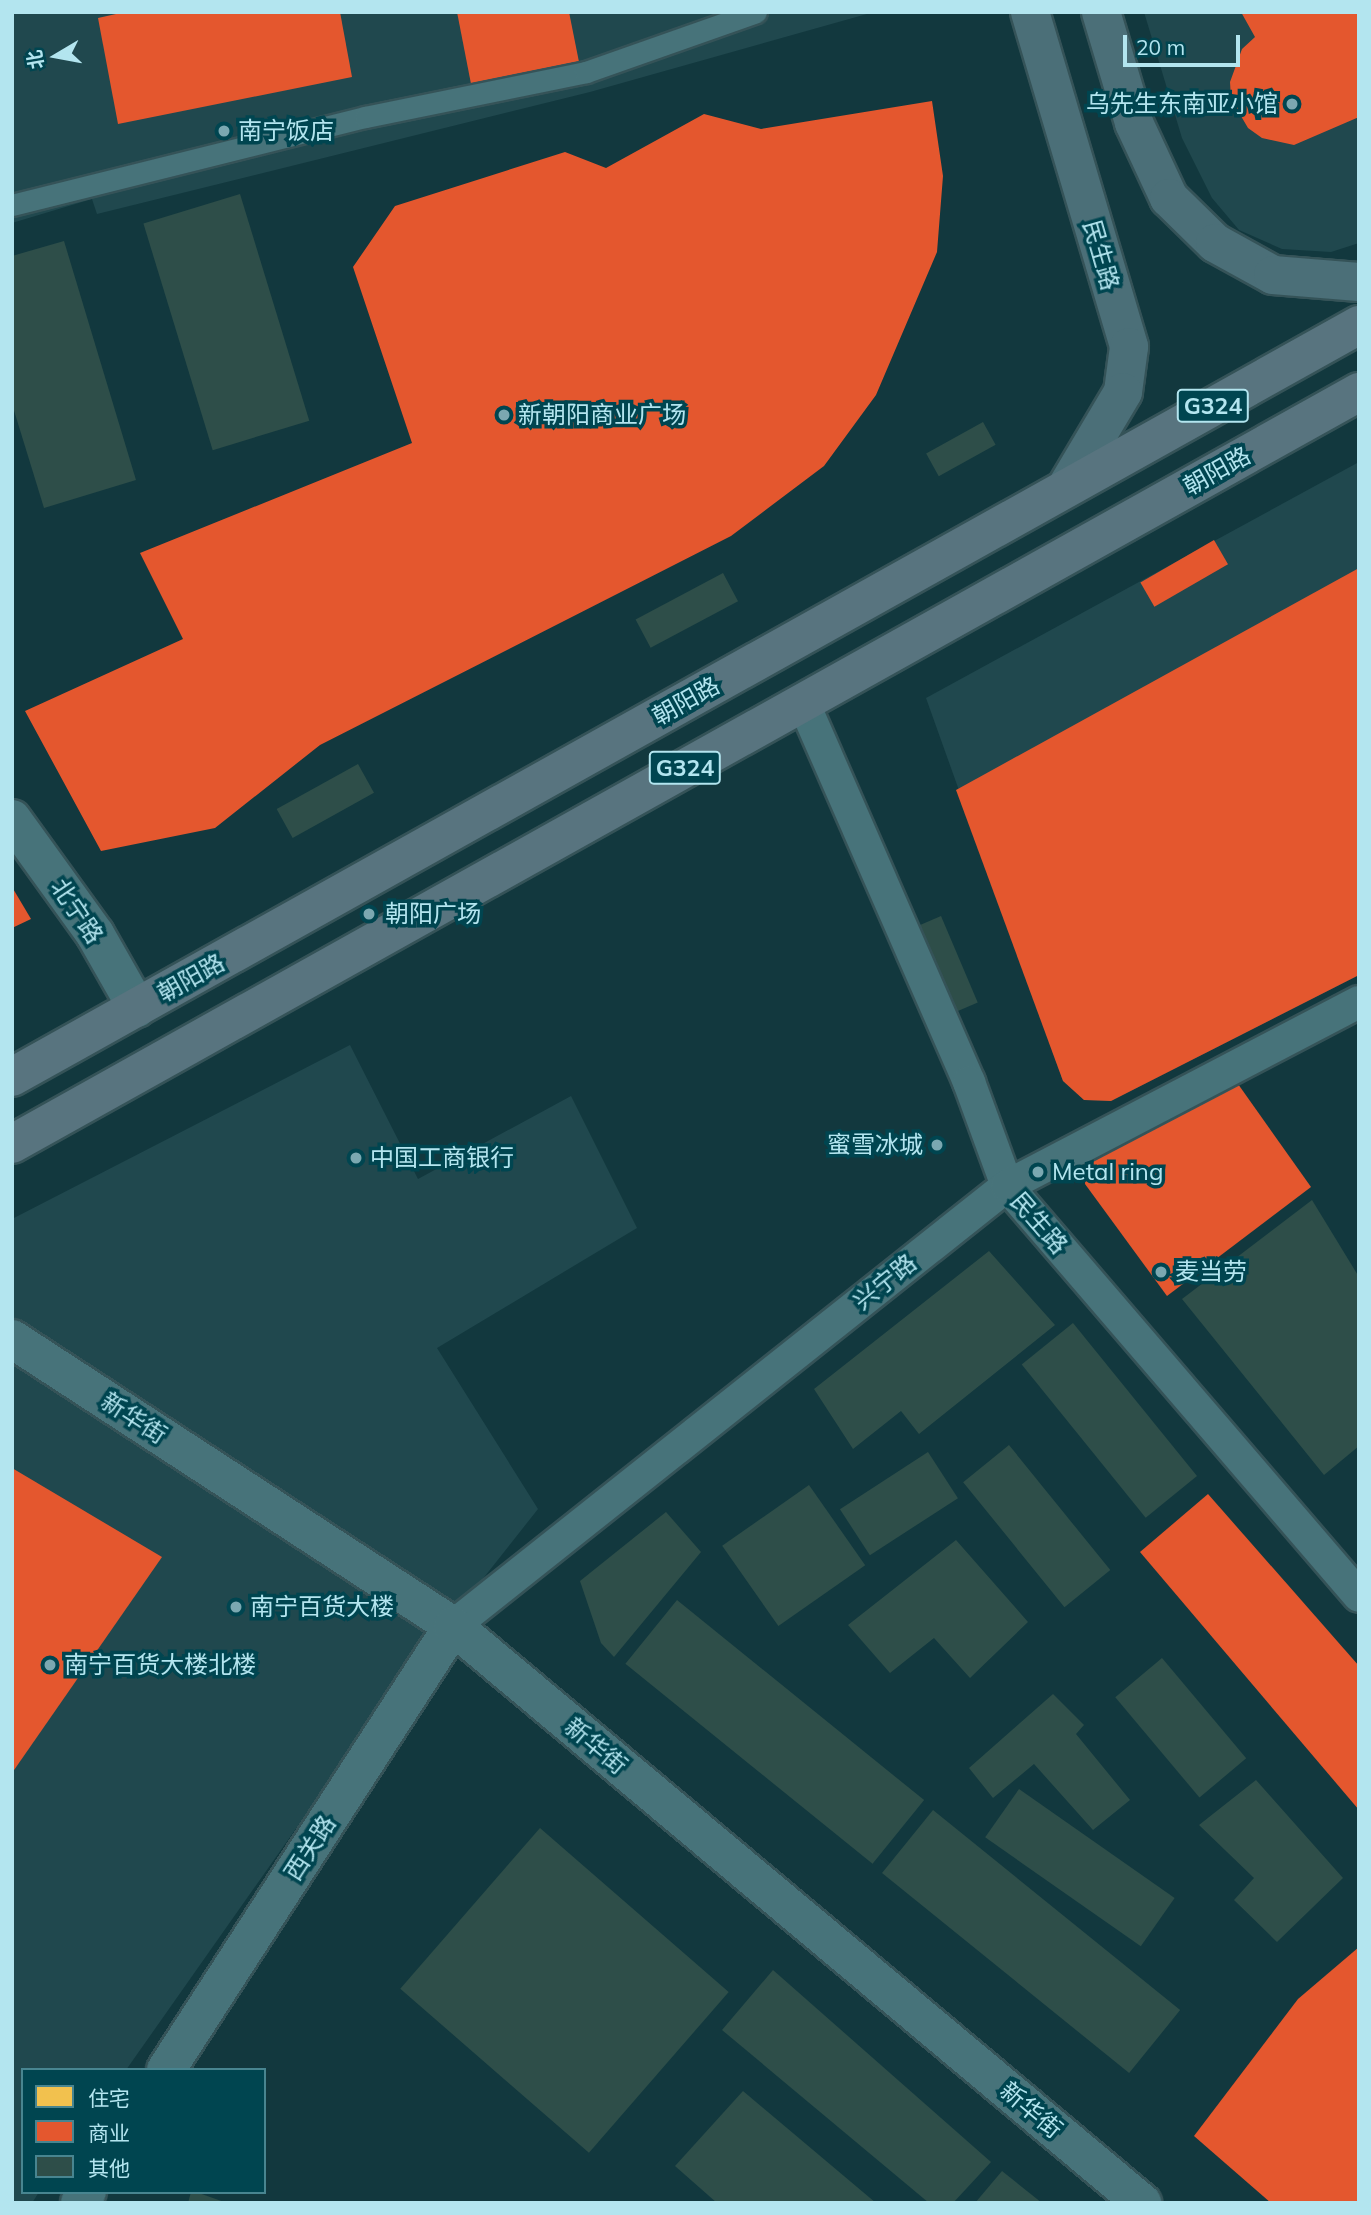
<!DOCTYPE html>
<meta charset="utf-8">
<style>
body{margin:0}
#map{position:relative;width:1371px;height:2215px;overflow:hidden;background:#12383e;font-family:Mulish,"Noto Sans SC",sans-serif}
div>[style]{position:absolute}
.built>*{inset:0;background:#20484e}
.homes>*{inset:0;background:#f2c14e}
.shops>*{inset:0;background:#e4572e;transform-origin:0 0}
.building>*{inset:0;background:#2e4e49;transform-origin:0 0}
.roads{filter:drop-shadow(2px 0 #355358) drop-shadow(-2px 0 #355358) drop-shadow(0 2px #355358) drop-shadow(0 -2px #355358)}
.service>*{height:21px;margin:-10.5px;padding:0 10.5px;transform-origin:10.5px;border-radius:10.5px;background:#47737a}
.pedestrian>*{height:32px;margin:-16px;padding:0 16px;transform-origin:16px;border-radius:16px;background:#47737a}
.minor>*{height:38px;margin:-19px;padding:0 19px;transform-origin:19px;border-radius:19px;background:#47737a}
.tertiary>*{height:38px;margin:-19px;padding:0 19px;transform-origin:19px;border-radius:19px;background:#47737a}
.secondary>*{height:38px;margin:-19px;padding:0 19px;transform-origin:19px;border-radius:19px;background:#4b6f78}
.primary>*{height:38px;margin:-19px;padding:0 19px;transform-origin:19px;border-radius:19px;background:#58747f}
.dots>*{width:19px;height:19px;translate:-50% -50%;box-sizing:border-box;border:4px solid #004550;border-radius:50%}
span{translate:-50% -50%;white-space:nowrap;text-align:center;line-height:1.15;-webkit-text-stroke:7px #004550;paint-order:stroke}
.shield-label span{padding:2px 5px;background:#004550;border:2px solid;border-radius:5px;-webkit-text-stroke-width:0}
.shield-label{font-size:23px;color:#b3e5ef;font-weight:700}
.poi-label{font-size:24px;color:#b3e5ef}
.right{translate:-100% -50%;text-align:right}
.left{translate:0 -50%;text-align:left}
.street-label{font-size:24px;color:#b3e5ef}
.frame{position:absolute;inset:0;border:14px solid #b3e5ef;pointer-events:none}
.legend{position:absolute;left:21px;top:2068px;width:245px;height:126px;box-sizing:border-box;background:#004550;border:2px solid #488590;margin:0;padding:9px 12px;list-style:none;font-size:21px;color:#b3e5ef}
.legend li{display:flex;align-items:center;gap:14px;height:35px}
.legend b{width:35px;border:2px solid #488590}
.north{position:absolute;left:21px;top:21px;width:70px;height:70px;-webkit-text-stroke:5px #004550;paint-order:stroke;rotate:260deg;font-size:19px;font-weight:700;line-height:28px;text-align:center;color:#b3e5ef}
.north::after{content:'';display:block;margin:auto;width:24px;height:32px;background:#b3e5ef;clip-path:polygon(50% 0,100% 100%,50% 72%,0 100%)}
.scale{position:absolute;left:1123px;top:35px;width:117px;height:32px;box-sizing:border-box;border:4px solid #b3e5ef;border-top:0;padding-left:9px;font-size:21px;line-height:24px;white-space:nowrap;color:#b3e5ef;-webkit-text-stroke:5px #004550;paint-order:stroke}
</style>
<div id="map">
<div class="built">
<div style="clip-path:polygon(12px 12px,874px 12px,590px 92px,97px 214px,92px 199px,12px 223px)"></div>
<div style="clip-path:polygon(1144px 12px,1359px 12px,1359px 243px,1331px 252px,1282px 249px,1239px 230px,1212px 198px,1182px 138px)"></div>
<div style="clip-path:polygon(1359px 462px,1359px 975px,1111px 1101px,1084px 1100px,1063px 1081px,926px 698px)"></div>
<div style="clip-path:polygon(350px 1045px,418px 1179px,571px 1096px,637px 1228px,437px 1348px,538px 1509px,383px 1705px,126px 2070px,23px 2070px,23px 2192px,39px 2192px,32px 2203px,12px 2203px,12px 1219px)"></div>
</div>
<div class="homes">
<div style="clip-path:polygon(1359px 592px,1359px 724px,1306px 754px,1321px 782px,1186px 857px,1115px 728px)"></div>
</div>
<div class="shops">
<div style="clip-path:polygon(125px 12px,340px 12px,352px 77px,118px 124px,98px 18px)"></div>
<div style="clip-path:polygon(457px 12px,569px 12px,580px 67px,472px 89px)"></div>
<div style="clip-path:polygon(1241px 12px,1359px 12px,1359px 117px,1294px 145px,1262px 138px,1248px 128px,1231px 99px,1230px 82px,1242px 49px,1255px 37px)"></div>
<div style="clip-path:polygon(932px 101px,943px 176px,937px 252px,876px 395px,824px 466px,731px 536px,320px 745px,215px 828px,101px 851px,25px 711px,183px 639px,140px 553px,412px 443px,353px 267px,395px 206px,565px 152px,606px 168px,704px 114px,761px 129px)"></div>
<div style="left:1214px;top:540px;width:28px;height:85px;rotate:60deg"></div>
<div style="clip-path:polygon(1359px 568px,1359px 975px,1111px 1101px,1084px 1100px,1063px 1081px,956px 790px)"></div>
<div style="clip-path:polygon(12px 887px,31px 919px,12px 928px)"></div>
<div style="clip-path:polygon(1238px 1084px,1311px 1187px,1167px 1296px,1085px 1184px,1086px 1164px)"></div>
<div style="clip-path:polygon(12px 1468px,162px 1557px,12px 1773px)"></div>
<div style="clip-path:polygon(1208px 1494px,1359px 1666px,1359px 1810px,1140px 1552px)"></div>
<div style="clip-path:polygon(1359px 1947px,1359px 2203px,1271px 2203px,1194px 2136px,1298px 1999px)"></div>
</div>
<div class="building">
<div style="left:240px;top:194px;width:237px;height:101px;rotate:73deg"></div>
<div style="clip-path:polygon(64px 241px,136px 480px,44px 508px,12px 404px,12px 256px)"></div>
<div style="left:983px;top:422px;width:26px;height:65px;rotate:61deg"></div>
<div style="left:723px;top:573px;width:32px;height:99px;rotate:62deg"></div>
<div style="left:358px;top:764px;width:33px;height:93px;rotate:61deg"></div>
<div style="left:941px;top:916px;width:94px;height:24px;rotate:67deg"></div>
<div style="clip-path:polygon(1312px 1200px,1359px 1277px,1359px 1446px,1324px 1475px,1182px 1299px)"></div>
<div style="clip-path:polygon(989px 1251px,1055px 1325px,919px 1434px,901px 1411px,853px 1449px,814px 1389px)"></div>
<div style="left:1073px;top:1323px;width:197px;height:66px;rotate:51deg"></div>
<div style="left:1009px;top:1445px;width:161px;height:59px;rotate:51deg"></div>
<div style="left:928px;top:1452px;width:55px;height:105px;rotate:57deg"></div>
<div style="left:809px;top:1485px;width:98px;height:106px;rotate:55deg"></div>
<div style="clip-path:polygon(666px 1512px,701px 1552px,614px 1657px,601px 1643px,580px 1581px)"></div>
<div style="clip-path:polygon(956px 1540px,1028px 1622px,970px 1678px,934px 1638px,890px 1673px,848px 1625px)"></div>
<div style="left:677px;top:1600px;width:318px;height:82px;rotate:39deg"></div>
<div style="left:1162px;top:1658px;width:131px;height:61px;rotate:50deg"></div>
<div style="clip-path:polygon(1053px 1694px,1084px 1725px,1076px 1734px,1130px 1800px,1093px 1830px,1034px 1764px,993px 1798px,969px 1768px)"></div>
<div style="clip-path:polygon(1256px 1780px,1343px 1878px,1277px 1942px,1234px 1900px,1254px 1878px,1199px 1825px)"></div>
<div style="left:1019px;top:1789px;width:190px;height:59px;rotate:35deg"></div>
<div style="left:933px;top:1810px;width:318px;height:81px;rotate:39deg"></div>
<div style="left:540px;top:1828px;width:250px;height:213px;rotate:41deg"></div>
<div style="clip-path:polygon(773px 1970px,991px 2162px,953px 2203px,929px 2203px,722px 2030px)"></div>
<div style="clip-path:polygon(743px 2091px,876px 2203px,717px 2203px,675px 2166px)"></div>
<div style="clip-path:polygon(1002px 2171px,1042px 2203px,975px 2203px)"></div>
<div style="clip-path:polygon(191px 2192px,196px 2192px,227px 2203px,188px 2203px)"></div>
</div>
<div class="roads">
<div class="service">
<div style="left:12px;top:205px;width:364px;rotate:-14deg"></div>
<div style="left:365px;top:117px;width:226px;rotate:-11.5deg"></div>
<div style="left:586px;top:72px;width:180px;rotate:-19.4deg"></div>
</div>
<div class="pedestrian">
<div style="left:803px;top:702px;width:415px;rotate:66.4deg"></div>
<div style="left:969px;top:1082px;width:111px;rotate:69.9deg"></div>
<div style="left:1007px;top:1186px;width:540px;rotate:49.35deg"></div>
<div style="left:453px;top:1626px;width:707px;rotate:-38.46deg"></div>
<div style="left:1007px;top:1186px;width:397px;rotate:-27.6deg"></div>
</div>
<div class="minor">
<div style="left:12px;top:819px;width:142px;rotate:54.2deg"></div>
<div style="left:95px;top:934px;width:85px;rotate:60.4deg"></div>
<div style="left:166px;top:2070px;width:529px;rotate:-57.12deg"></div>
<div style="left:80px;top:2203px;width:13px;rotate:-58deg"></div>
</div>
<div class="tertiary">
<div style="left:12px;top:1339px;width:526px;rotate:33.06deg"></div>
<div style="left:453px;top:1626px;width:899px;rotate:39.94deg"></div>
</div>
<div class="secondary">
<div style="left:1030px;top:12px;width:349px;rotate:73.5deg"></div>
<div style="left:1129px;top:347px;width:45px;rotate:97.6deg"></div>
<div style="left:1123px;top:392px;width:112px;rotate:120.7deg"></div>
<div style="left:1101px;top:12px;width:116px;rotate:73.4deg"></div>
<div style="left:1134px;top:123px;width:83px;rotate:65deg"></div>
<div style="left:1169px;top:198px;width:64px;rotate:44.4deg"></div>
<div style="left:1215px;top:243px;width:66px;rotate:28.9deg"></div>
<div style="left:1273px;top:275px;width:86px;rotate:4.7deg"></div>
</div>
<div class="primary">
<div style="left:12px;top:1077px;width:1543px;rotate:-29.17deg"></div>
<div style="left:12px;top:1144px;width:1543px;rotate:-29.17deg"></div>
</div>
</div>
<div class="dots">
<div style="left:1292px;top:104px;background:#7ba8b1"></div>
<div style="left:224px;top:131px;background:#7ba8b1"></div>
<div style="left:504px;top:415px;background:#7ba8b1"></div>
<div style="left:369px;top:914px;background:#7ba8b1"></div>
<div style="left:937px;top:1145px;background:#7ba8b1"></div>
<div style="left:356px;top:1158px;background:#7ba8b1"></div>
<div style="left:1038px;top:1172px;background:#7ba8b1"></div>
<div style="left:1161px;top:1272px;background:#7ba8b1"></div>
<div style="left:236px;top:1607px;background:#7ba8b1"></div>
<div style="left:50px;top:1665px;background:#7ba8b1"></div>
</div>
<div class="shield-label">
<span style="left:1213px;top:406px">G324</span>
<span style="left:685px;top:768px">G324</span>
</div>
<div class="poi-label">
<span class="right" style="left:1278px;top:104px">乌先生东南亚小馆</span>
<span class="left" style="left:238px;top:131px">南宁饭店</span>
<span class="left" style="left:518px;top:415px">新朝阳商业广场</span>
<span class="left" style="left:385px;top:914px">朝阳广场</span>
<span class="right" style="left:923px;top:1145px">蜜雪冰城</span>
<span class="left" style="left:370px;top:1158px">中国工商银行</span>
<span class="left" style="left:1052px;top:1172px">Metal ring</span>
<span class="left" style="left:1175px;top:1272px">麦当劳</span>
<span class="left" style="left:250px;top:1607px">南宁百货大楼</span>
<span class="left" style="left:64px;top:1665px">南宁百货大楼北楼</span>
</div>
<div class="street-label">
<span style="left:1101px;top:255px;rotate:74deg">民生路</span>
<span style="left:1217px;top:471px;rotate:-29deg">朝阳路</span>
<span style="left:686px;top:701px;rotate:-29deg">朝阳路</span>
<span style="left:77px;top:911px;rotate:56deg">北宁路</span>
<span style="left:191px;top:978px;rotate:-29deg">朝阳路</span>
<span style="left:1039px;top:1223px;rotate:49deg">民生路</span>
<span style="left:885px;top:1282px;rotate:-39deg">兴宁路</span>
<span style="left:134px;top:1418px;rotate:33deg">新华街</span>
<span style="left:596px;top:1746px;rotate:40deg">新华街</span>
<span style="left:310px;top:1848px;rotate:-57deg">西关路</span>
<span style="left:1031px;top:2110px;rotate:40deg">新华街</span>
</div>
<div class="frame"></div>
<ul class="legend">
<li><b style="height:19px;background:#f2c14e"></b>住宅</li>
<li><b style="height:19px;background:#e4572e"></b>商业</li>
<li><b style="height:19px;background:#2e4e49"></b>其他</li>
</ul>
<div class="north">北</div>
<div class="scale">20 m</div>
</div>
